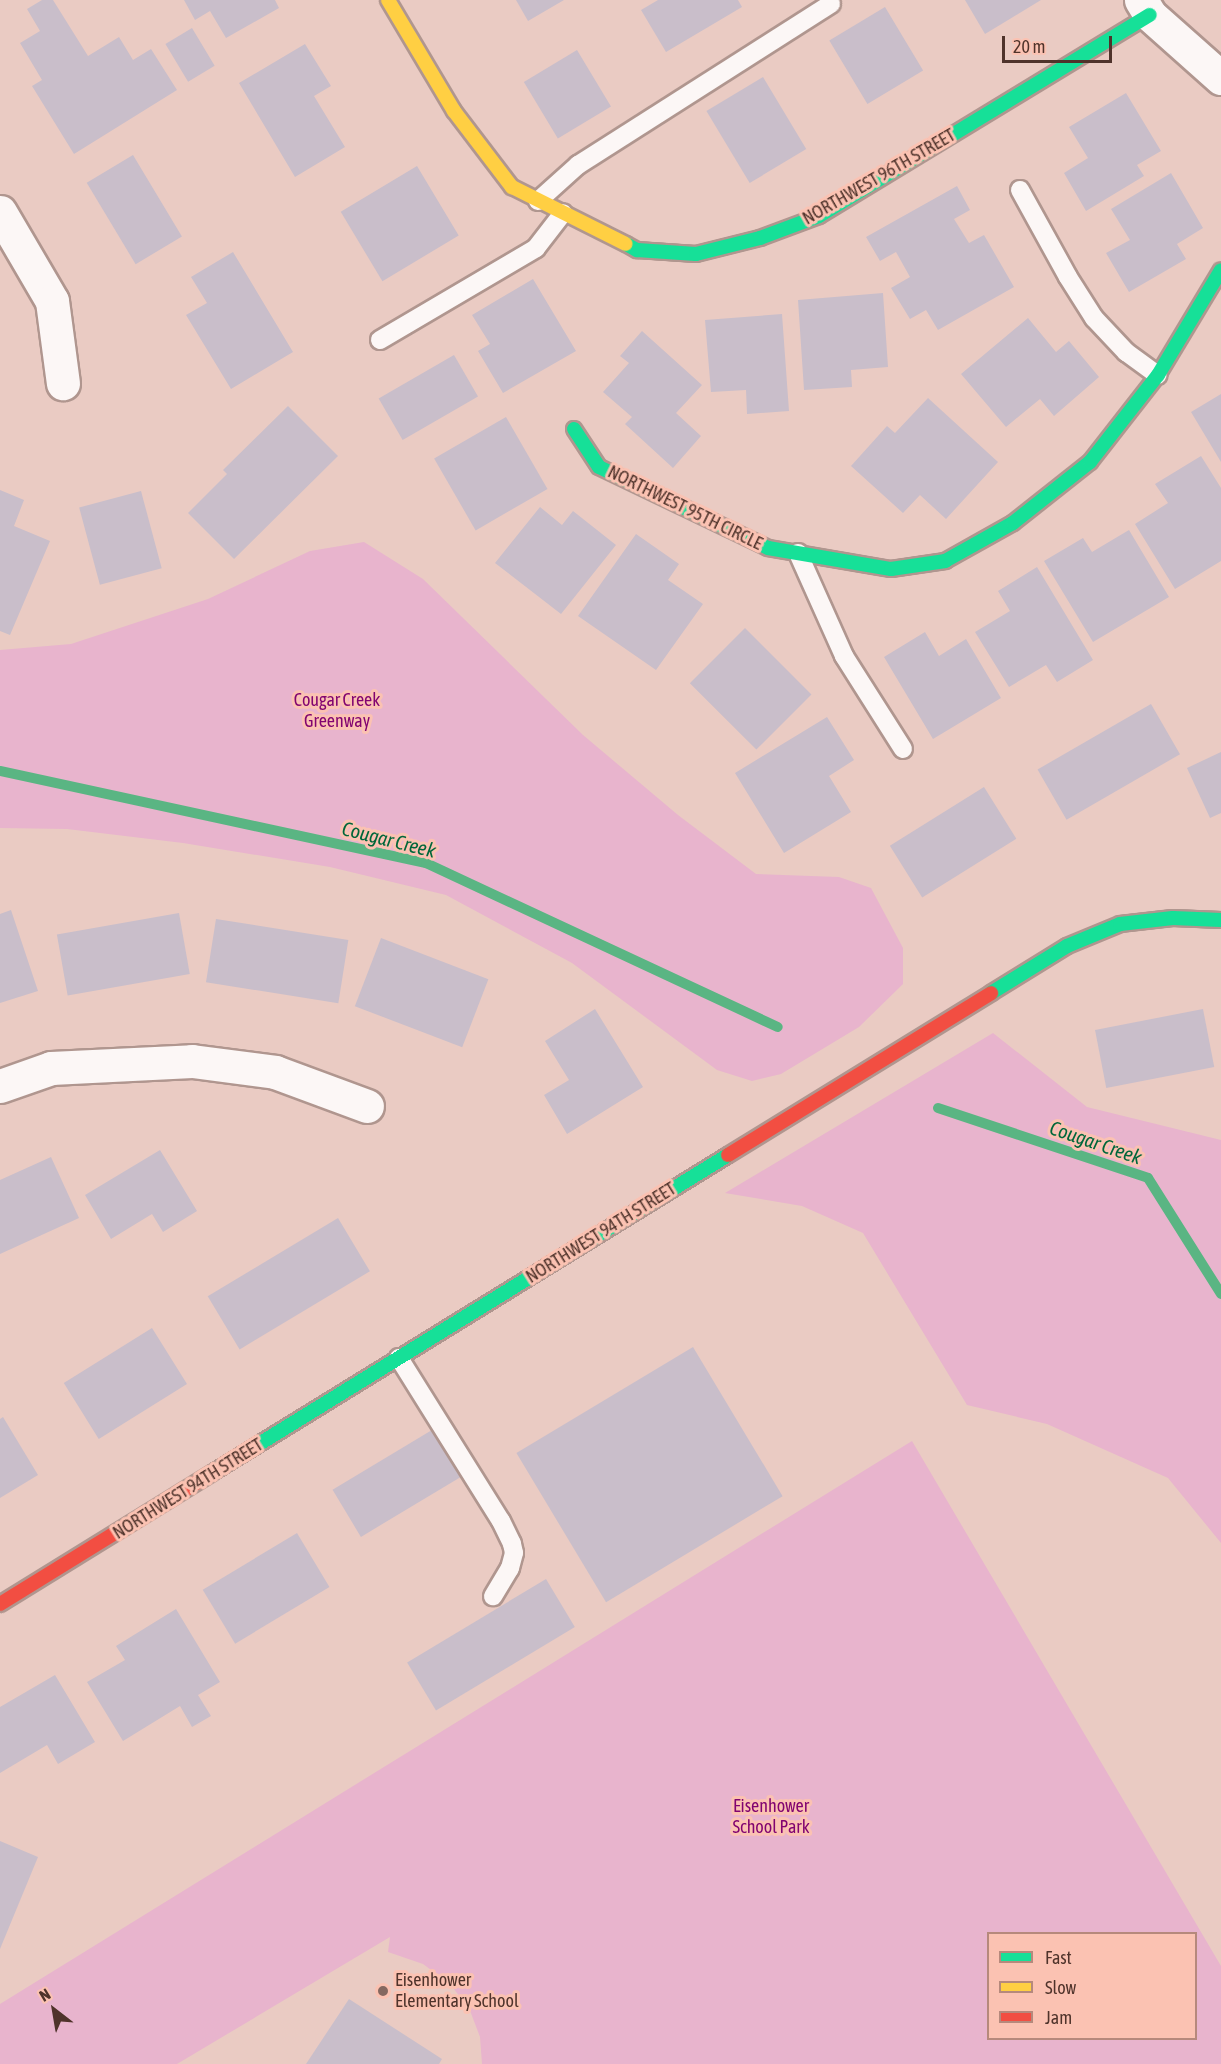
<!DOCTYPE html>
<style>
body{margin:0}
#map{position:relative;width:1221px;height:2064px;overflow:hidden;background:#eacbc3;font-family:"Asap Condensed",sans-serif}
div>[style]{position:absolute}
.green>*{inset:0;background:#e8b4cd}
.stream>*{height:10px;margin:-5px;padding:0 5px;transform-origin:5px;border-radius:5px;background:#5ab583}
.building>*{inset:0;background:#c9beca;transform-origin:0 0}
.roads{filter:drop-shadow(2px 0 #b0968f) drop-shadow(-2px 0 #b0968f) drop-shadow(0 2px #b0968f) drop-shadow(0 -2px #b0968f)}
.lane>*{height:18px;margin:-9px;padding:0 9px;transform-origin:9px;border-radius:9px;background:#fcf7f6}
.street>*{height:33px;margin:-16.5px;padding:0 16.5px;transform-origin:16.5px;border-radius:16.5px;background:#fcf7f6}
.fast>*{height:14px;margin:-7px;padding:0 7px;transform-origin:7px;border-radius:7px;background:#16e098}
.slow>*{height:14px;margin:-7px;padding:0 7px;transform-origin:7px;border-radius:7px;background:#ffcf43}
.jam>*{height:14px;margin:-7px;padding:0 7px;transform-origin:7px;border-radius:7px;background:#f24e42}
.dots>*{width:16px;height:16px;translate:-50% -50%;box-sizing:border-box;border:3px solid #fbc2b2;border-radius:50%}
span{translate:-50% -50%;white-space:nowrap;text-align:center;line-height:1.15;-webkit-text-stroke:6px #fbc2b2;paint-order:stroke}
.street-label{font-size:18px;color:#4f332b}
.park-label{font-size:18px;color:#820470}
.poi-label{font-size:18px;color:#4f332b}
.left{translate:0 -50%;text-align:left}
.water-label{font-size:20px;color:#00663a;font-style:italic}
.legend{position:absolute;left:987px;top:1932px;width:210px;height:108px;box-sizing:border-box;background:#fbc2b2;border:2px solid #b6897c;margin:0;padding:8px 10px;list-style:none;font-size:18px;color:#4f332b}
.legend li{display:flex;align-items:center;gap:12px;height:30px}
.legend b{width:30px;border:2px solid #b6897c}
.north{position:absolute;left:24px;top:1980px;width:60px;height:60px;-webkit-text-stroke:4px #fbc2b2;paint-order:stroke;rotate:329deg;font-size:16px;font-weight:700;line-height:24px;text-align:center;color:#4f332b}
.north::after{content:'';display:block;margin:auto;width:21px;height:27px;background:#4f332b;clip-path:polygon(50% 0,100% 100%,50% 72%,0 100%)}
.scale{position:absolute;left:1002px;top:36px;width:110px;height:27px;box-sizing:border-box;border:3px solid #4f332b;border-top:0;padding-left:8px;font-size:18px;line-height:21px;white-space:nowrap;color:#4f332b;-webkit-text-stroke:4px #fbc2b2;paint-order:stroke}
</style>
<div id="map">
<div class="green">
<div style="clip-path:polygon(364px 542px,423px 579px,583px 735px,678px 815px,756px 874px,839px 877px,871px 888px,903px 948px,903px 984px,859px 1027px,781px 1074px,752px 1081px,717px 1070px,572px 963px,446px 895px,330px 867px,183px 843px,67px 829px,0 828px,0 650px,71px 644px,208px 599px,310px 551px)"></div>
<div style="clip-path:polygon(993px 1033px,1087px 1107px,1221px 1140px,1221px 1543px,1168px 1478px,1047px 1424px,967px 1405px,863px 1233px,802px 1206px,725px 1193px)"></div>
<div style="clip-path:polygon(evenodd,912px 1441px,1221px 1966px,1221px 2064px,482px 2064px,480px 2037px,469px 2008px,449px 1983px,423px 1964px,388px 1952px,390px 1937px,177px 2064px,0 2064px,0 2004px,912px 1441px,988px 1934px,1196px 1934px,1196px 2038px,988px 2038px,988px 1934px)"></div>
</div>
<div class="stream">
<div style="left:0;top:771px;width:436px;rotate:12.2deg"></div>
<div style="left:426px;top:863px;width:388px;rotate:25deg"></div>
<div style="left:938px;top:1108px;width:221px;rotate:18.4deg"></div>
<div style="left:1148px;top:1178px;width:137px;rotate:57.8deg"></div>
</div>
<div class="building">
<div style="clip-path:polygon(42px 0,53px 0,88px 56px,119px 37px,133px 60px,151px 49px,177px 90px,74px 154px,32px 86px,42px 80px,20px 43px,40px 31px,27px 9px)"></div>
<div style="clip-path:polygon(184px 0,275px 0,279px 8px,226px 38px,210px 11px,195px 20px)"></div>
<div style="clip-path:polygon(516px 0,564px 0,528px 21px)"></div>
<div style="clip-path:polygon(658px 0,738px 0,742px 7px,666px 52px,641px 10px)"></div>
<div style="clip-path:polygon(965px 0,1041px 0,985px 34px)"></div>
<div style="left:885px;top:7px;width:74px;height:65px;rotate:59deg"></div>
<div style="left:192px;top:28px;width:44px;height:31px;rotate:59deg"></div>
<div style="clip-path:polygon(305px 44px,331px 86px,314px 96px,345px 147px,295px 177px,239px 83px)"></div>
<div style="left:577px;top:50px;width:66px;height:62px;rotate:59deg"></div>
<div style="left:763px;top:77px;width:84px;height:66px;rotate:59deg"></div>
<div style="clip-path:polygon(1126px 93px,1161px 151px,1137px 165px,1144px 176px,1086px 211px,1064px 173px,1088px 158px,1069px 127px)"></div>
<div style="left:133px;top:155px;width:95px;height:54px;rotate:59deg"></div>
<div style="left:417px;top:166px;width:81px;height:89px;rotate:59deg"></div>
<div style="clip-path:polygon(1171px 173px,1203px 228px,1177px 244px,1186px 259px,1129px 292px,1106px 253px,1130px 240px,1111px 209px)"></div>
<div style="clip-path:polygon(957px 186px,970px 210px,954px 219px,969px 243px,984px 235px,1014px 287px,938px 330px,926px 310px,910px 319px,891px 288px,910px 277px,896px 252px,880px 261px,866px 237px)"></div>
<div style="clip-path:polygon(233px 252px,293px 352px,231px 389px,186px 315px,207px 303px,191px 277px)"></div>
<div style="clip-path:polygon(533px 279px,576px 351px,503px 393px,478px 351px,490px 344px,472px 315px)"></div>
<div style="clip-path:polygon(883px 293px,888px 367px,851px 370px,852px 387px,804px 390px,798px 300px)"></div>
<div style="clip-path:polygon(782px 314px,789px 411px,747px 414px,746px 390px,711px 392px,705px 320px)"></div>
<div style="clip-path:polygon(1028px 318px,1056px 352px,1069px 341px,1099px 377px,1054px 416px,1040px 399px,1006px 427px,961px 374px)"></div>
<div style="clip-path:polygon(642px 331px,702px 385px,676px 413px,701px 436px,673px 468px,625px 424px,632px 417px,603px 392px,629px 363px,620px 356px)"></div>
<div style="left:454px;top:355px;width:48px;height:87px;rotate:60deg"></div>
<div style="clip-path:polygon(1221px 394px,1221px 462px,1191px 412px)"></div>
<div style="clip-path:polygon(928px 398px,998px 462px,946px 519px,920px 495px,903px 513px,851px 466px,887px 426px,895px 433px)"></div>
<div style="clip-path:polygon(288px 406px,338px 456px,234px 559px,188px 513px,227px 474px,223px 470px)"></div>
<div style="left:506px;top:417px;width:83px;height:83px;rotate:60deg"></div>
<div style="clip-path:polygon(1201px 456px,1221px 488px,1221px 561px,1175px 589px,1135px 524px,1168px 503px,1155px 484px)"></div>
<div style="clip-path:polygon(0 490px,24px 500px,14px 526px,50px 541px,10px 635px,0 631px)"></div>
<div style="left:141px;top:491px;width:80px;height:64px;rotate:75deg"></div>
<div style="clip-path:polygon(540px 507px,562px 525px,573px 511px,616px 545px,561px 614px,495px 563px)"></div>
<div style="clip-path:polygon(1129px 530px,1169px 597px,1093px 642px,1044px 561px,1083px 538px,1092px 552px)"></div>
<div style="clip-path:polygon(636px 534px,679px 564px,668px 580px,703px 604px,656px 670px,578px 616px)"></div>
<div style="clip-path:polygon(1037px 567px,1093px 660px,1057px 682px,1046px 665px,1009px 687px,975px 632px,1010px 611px,998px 591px)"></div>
<div style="left:745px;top:628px;width:94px;height:78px;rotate:45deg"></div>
<div style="clip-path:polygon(925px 632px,939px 656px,966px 639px,1001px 698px,933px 739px,884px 657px)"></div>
<div style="left:1151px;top:704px;width:58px;height:131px;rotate:60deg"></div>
<div style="clip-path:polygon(827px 717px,854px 760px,829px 776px,851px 812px,784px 853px,735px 773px)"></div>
<div style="clip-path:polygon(1221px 752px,1221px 813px,1210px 818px,1187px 768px)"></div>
<div style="left:984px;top:787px;width:61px;height:111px;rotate:58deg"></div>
<div style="clip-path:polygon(11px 910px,38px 991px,0 1003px,0 914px)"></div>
<div style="left:179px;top:913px;width:62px;height:124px;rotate:80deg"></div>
<div style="left:216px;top:919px;width:134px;height:64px;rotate:9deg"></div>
<div style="left:381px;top:938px;width:115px;height:73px;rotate:21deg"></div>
<div style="clip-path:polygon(595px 1009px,643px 1087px,567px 1134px,544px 1095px,569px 1080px,545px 1041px)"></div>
<div style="left:1203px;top:1009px;width:59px;height:110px;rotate:79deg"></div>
<div style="clip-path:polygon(160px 1150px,197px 1211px,163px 1232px,152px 1214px,111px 1239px,85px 1195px)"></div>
<div style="clip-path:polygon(51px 1157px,79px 1218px,0 1254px,0 1180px)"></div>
<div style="left:338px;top:1218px;width:62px;height:152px;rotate:59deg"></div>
<div style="left:152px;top:1328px;width:66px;height:104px;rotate:58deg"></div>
<div style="left:693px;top:1347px;width:174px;height:206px;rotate:59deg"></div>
<div style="clip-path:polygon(3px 1417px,38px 1475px,0 1498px,0 1419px)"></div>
<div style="left:432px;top:1430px;width:55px;height:116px;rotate:59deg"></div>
<div style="left:297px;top:1533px;width:63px;height:110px;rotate:59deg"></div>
<div style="left:546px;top:1579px;width:56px;height:162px;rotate:59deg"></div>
<div style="clip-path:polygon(176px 1609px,220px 1682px,198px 1695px,211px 1716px,192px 1727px,180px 1706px,123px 1741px,87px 1682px,125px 1660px,116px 1646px)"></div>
<div style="clip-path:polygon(55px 1675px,95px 1742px,58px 1764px,47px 1745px,0 1773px,0 1707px)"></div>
<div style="clip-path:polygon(0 1841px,38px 1857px,0 1949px)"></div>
<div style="clip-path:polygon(349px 1999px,442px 2059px,439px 2064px,306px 2064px)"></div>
</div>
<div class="roads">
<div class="lane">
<div style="left:1020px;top:190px;width:99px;rotate:61.1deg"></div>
<div style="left:1068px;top:277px;width:49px;rotate:57.6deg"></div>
<div style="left:1094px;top:318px;width:47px;rotate:46.7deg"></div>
<div style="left:1126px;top:352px;width:39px;rotate:36deg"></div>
<div style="left:538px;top:201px;width:54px;rotate:-42deg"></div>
<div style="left:578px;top:165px;width:300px;rotate:-32.5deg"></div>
<div style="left:380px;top:340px;width:181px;rotate:-30.5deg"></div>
<div style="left:536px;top:248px;width:44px;rotate:-52.4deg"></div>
<div style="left:798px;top:553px;width:113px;rotate:65.9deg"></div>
<div style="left:844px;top:656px;width:110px;rotate:57.6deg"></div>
<div style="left:399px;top:1358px;width:192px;rotate:58deg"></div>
<div style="left:501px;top:1521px;width:25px;rotate:64deg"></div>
<div style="left:512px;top:1544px;width:9px;rotate:77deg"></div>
<div style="left:514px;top:1553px;width:16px;rotate:105deg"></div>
<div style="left:510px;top:1568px;width:33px;rotate:121deg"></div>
</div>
<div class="street">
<div style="left:1141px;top:0;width:17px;rotate:59deg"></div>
<div style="left:1150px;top:15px;width:95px;rotate:41.6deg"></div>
<div style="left:0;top:212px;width:103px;rotate:59.7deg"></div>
<div style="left:52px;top:301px;width:83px;rotate:82.4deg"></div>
<div style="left:0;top:1086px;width:54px;rotate:-19.4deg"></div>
<div style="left:51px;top:1068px;width:141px;rotate:-2.8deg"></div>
<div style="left:192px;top:1061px;width:84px;rotate:7.5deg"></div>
<div style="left:275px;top:1072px;width:98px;rotate:20.3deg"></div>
</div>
<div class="fast">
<div style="left:626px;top:244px;width:13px;rotate:29deg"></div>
<div style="left:637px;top:250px;width:59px;rotate:3.9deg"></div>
<div style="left:696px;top:254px;width:66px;rotate:-14deg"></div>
<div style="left:760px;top:238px;width:63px;rotate:-20.4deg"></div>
<div style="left:819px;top:216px;width:387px;rotate:-31.3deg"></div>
<div style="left:574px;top:429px;width:45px;rotate:56.7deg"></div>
<div style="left:599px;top:467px;width:187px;rotate:25.6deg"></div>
<div style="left:768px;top:548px;width:125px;rotate:9.7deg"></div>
<div style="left:891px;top:569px;width:55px;rotate:-8.4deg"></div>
<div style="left:945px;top:561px;width:78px;rotate:-29.2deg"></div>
<div style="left:1013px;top:523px;width:98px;rotate:-38.4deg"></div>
<div style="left:1090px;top:462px;width:110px;rotate:-52deg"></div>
<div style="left:1158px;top:375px;width:122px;rotate:-59deg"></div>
<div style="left:991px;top:993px;width:89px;rotate:-31.7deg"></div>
<div style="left:1067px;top:946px;width:57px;rotate:-22.5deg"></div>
<div style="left:1120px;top:924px;width:53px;rotate:-6.5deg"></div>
<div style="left:1173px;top:918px;width:48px;rotate:2.4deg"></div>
<div style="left:212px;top:1473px;width:606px;rotate:-31.64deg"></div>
</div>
<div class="slow">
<div style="left:388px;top:0;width:129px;rotate:59.3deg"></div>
<div style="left:454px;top:111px;width:96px;rotate:52.7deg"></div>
<div style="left:512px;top:187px;width:127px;rotate:26.6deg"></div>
</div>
<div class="jam">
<div style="left:728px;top:1155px;width:309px;rotate:-31.6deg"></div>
<div style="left:0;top:1604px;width:249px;rotate:-31.7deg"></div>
</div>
</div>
<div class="dots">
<div style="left:383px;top:1991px;background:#856860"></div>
</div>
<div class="street-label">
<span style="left:879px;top:177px;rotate:-30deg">NORTHWEST 96TH STREET</span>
<span style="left:685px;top:508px;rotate:26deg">NORTHWEST 95TH CIRCLE</span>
<span style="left:601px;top:1233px;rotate:-32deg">NORTHWEST 94TH STREET</span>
<span style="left:188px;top:1489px;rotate:-32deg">NORTHWEST 94TH STREET</span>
</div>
<div class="park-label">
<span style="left:337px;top:711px">Cougar Creek<br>Greenway</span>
<span style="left:771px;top:1817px">Eisenhower<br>School Park</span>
</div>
<div class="poi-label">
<span class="left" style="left:395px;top:1991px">Eisenhower<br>Elementary School</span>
</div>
<div class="water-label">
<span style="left:389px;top:839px;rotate:14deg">Cougar Creek</span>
<span style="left:1096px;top:1142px;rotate:19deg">Cougar Creek</span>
</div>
<ul class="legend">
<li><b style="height:8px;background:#16e098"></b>Fast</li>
<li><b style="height:8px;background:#ffcf43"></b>Slow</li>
<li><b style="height:8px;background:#f24e42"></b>Jam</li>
</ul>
<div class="north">N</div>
<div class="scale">20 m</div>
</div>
